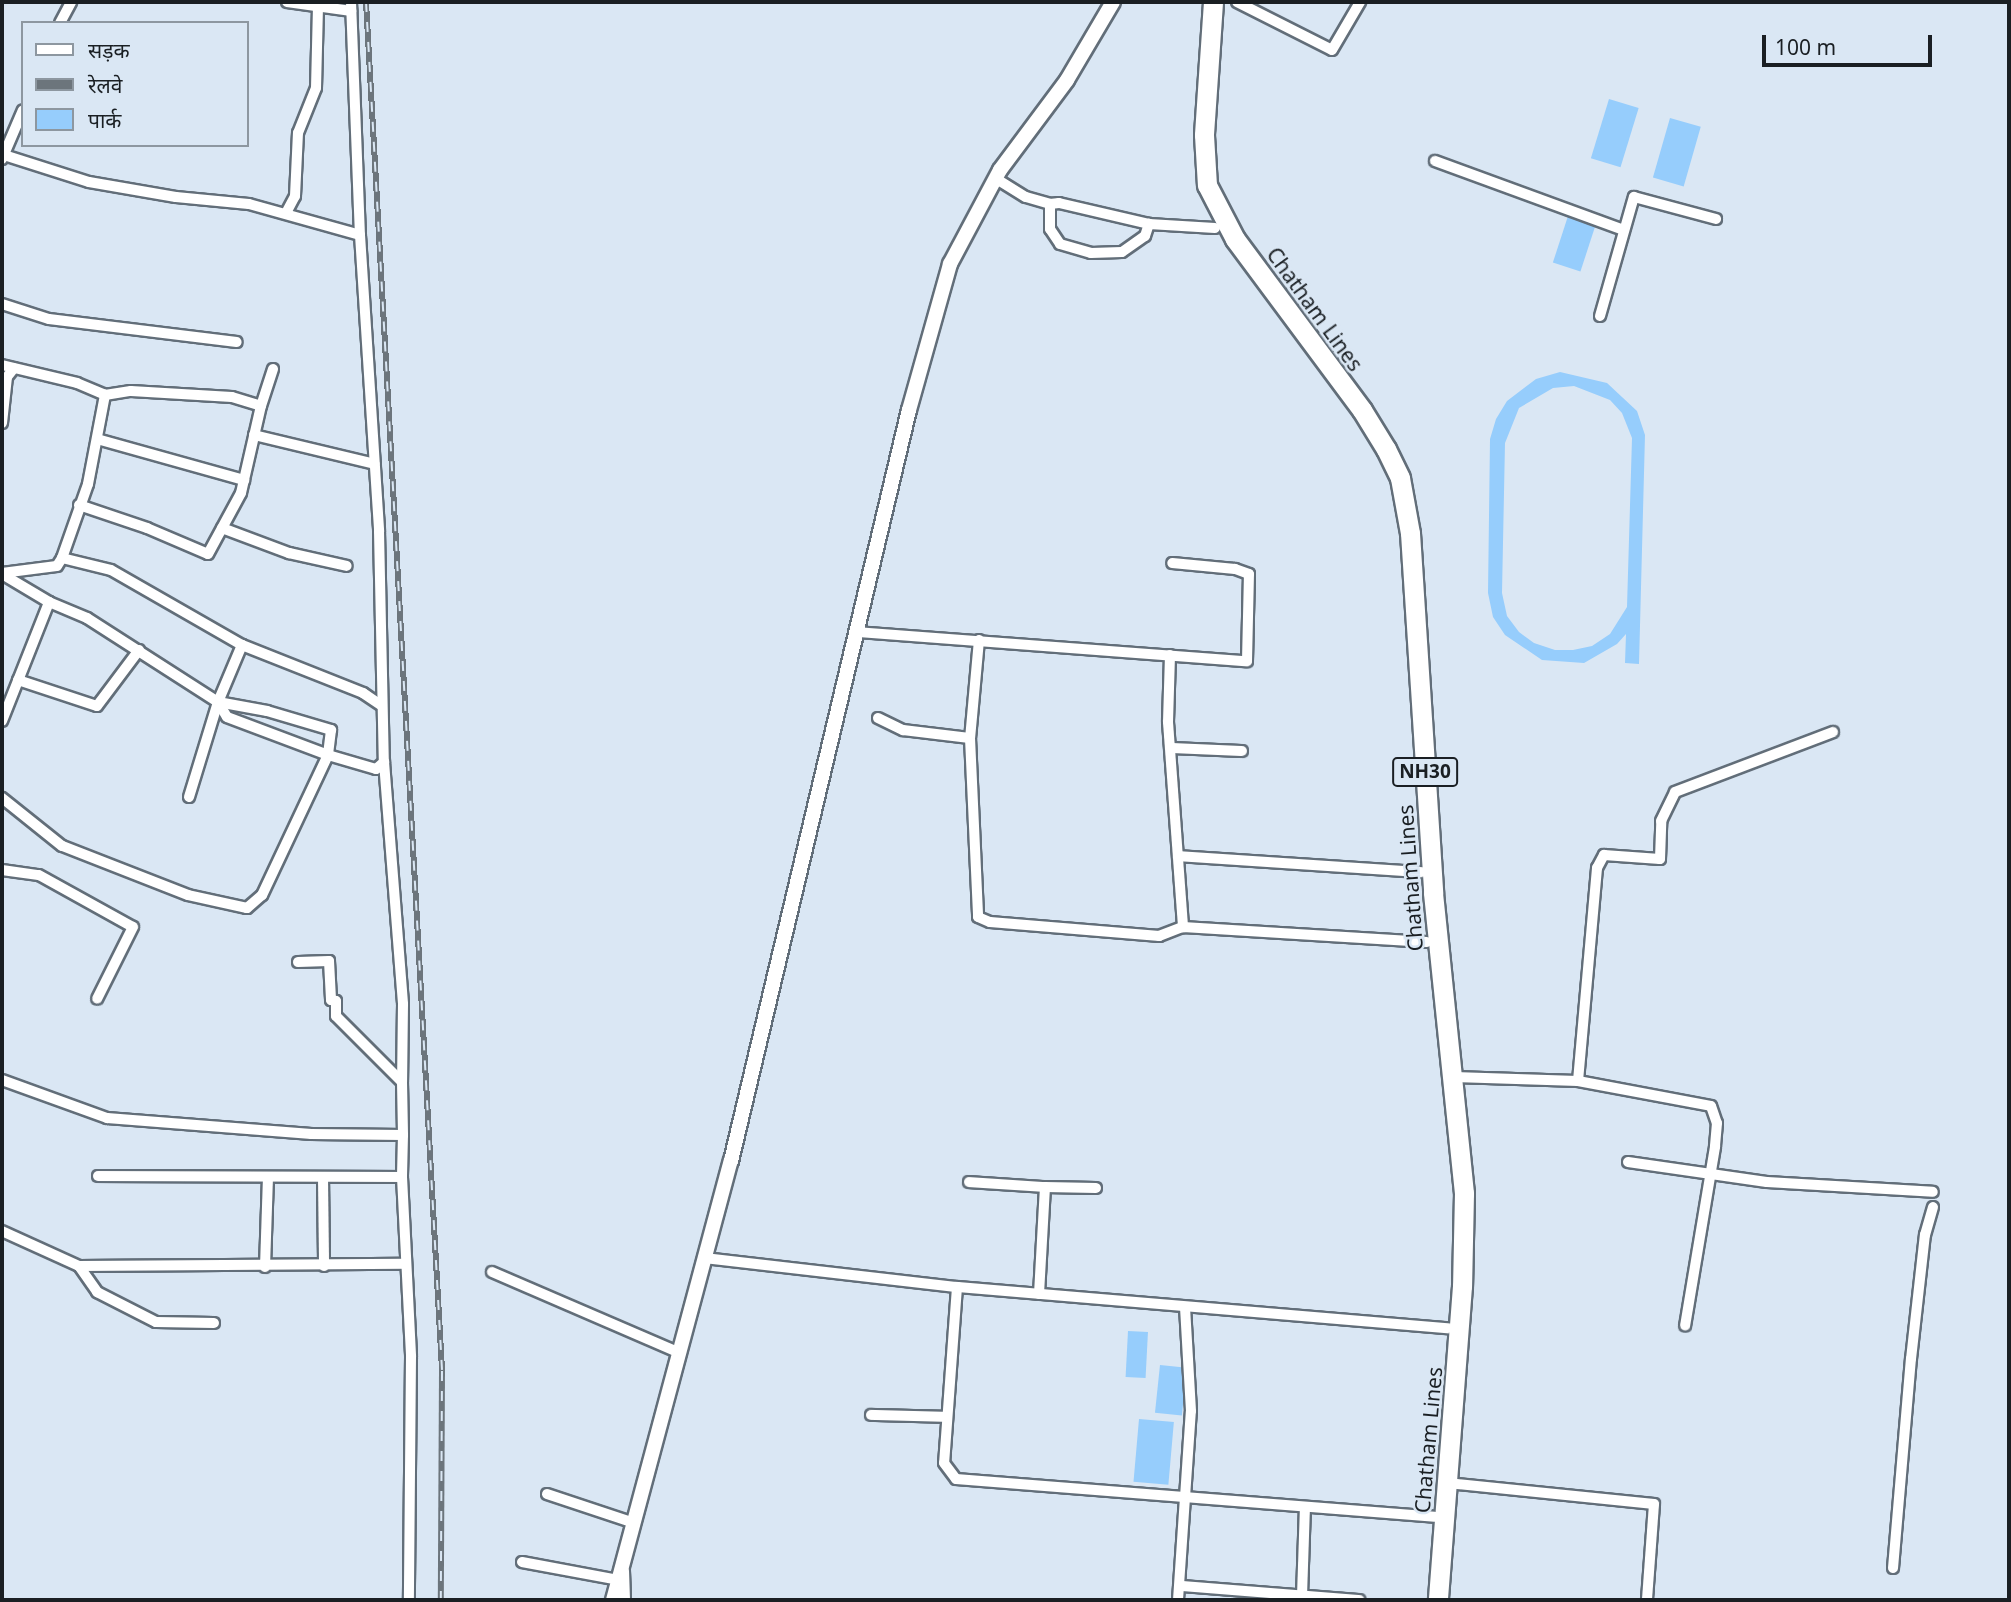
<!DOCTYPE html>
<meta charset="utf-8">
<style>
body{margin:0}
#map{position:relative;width:2011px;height:1602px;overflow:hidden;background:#dae7f4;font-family:"Noto Sans","Noto Sans Devanagari",sans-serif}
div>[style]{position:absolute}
.green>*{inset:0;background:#96cdfc;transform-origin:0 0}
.roads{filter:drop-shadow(2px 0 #626e79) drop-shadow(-2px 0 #626e79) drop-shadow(0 2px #626e79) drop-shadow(0 -2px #626e79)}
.minor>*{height:10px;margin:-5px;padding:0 5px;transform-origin:5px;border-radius:5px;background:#fff}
.tertiary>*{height:14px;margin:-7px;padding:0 7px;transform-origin:7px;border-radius:7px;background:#fff}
.trunk>*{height:19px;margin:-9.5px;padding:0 9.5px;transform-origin:9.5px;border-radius:9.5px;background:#fff}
.rail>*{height:6px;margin-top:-3px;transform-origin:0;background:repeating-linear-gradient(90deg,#dae7f4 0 10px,#6c757c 0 20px);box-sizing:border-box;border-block:2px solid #6c757c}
span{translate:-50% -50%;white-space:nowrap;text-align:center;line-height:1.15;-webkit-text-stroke:5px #dae7f4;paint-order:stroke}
.shield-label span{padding:2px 5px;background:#dae7f4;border:2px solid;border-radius:5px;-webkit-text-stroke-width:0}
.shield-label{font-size:19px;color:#1a1f23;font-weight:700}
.street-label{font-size:21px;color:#1a1f23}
.frame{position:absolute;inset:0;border:4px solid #1a1f23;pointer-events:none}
.legend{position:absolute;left:21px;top:21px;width:228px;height:126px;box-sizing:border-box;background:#dae7f4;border:2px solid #8d97a0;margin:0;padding:9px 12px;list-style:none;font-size:21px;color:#1a1f23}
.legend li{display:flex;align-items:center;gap:14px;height:35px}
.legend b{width:35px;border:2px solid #8d97a0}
.scale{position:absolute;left:1762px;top:35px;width:170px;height:32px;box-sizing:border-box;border:4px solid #1a1f23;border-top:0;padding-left:9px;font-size:21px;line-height:24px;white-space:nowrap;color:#1a1f23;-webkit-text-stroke:5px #dae7f4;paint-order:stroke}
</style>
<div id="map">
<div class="green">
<div style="left:1609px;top:99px;width:31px;height:62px;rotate:17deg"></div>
<div style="left:1670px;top:118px;width:32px;height:62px;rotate:16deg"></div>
<div style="left:1568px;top:216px;width:29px;height:49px;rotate:18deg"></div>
<div style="clip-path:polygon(evenodd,1560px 372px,1607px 383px,1637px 411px,1645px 435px,1639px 664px,1625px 663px,1626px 634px,1617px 644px,1584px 663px,1542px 660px,1505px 635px,1493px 617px,1488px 593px,1490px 439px,1496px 419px,1507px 401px,1536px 379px,1560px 372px,1574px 386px,1610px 400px,1622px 413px,1632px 438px,1627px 607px,1610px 634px,1592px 646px,1573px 650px,1555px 650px,1534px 643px,1519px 632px,1507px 616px,1502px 593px,1505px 443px,1519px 408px,1553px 388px,1574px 386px)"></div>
<div style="left:1128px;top:1331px;width:20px;height:46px;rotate:3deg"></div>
<div style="left:1160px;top:1365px;width:27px;height:48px;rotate:6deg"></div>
<div style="left:1139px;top:1419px;width:35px;height:63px;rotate:5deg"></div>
</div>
<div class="roads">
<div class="minor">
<div style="left:287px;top:2px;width:65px;rotate:8deg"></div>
<div style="left:351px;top:2px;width:233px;rotate:87.8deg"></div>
<div style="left:360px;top:235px;width:297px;rotate:86.3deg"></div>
<div style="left:379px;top:531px;width:231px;rotate:88.8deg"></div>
<div style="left:384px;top:762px;width:243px;rotate:85.5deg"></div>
<div style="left:403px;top:1004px;width:78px;rotate:90.7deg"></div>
<div style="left:1237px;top:2px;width:106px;rotate:26.8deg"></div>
<div style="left:1332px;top:50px;width:56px;rotate:-59.7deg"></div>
<div style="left:60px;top:23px;width:24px;rotate:-62deg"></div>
<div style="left:4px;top:155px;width:89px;rotate:17.6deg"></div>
<div style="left:89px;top:182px;width:88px;rotate:9.8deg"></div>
<div style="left:176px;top:197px;width:73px;rotate:5.5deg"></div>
<div style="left:249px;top:204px;width:115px;rotate:15.6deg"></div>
<div style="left:2px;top:159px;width:53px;rotate:-66.8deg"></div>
<div style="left:1435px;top:161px;width:201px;rotate:20.1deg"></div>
<div style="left:995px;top:178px;width:36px;rotate:32deg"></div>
<div style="left:1026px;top:197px;width:25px;rotate:16deg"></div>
<div style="left:1050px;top:204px;width:9px;rotate:-6deg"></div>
<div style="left:1059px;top:203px;width:92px;rotate:13.1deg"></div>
<div style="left:1149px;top:224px;width:66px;rotate:3.5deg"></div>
<div style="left:1050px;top:204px;width:25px;rotate:90deg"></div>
<div style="left:1050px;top:229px;width:18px;rotate:56deg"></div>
<div style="left:1060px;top:244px;width:32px;rotate:16deg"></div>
<div style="left:1091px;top:253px;width:31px;rotate:-2deg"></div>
<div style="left:1122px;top:252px;width:28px;rotate:-35deg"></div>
<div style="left:1145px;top:236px;width:13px;rotate:-72deg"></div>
<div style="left:286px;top:213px;width:19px;rotate:-62deg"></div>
<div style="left:295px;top:196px;width:63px;rotate:-87.3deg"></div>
<div style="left:298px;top:133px;width:48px;rotate:-68.2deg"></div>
<div style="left:316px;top:88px;width:83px;rotate:-88.6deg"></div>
<div style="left:2px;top:304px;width:49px;rotate:17.7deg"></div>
<div style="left:49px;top:319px;width:189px;rotate:7deg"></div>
<div style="left:1600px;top:316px;width:124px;rotate:-74.1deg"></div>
<div style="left:1634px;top:197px;width:85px;rotate:15deg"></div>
<div style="left:2px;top:365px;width:77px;rotate:13.5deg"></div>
<div style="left:77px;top:383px;width:30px;rotate:23deg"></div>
<div style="left:105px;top:395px;width:26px;rotate:-9deg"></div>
<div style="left:131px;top:391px;width:101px;rotate:3.4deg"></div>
<div style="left:232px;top:397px;width:30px;rotate:17deg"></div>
<div style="left:261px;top:406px;width:39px;rotate:-72deg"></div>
<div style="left:2px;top:423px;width:46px;rotate:-83.8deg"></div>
<div style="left:7px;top:377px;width:11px;rotate:-52deg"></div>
<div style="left:254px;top:435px;width:124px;rotate:13.5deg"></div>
<div style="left:97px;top:439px;width:153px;rotate:15.6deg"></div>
<div style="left:79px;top:505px;width:72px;rotate:18.7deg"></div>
<div style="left:147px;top:528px;width:66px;rotate:23.1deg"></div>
<div style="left:208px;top:554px;width:69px;rotate:-61.6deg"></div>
<div style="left:241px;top:493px;width:89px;rotate:-77.1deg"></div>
<div style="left:222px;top:528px;width:72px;rotate:20.5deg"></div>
<div style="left:289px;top:553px;width:59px;rotate:12.6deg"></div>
<div style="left:62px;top:558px;width:50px;rotate:13.8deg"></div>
<div style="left:111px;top:570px;width:151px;rotate:29.8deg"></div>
<div style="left:242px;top:645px;width:130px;rotate:21.6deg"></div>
<div style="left:363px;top:693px;width:22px;rotate:34deg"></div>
<div style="left:2px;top:573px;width:55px;rotate:-7.3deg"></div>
<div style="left:57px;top:566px;width:9px;rotate:-58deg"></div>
<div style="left:62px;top:558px;width:78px;rotate:-70.6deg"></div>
<div style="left:88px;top:484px;width:91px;rotate:-79.2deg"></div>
<div style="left:2px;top:574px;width:55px;rotate:30.8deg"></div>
<div style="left:857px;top:632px;width:391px;rotate:4.3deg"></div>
<div style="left:1247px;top:661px;width:87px;rotate:-88.7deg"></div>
<div style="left:1249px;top:574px;width:15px;rotate:-160deg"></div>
<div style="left:1235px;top:569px;width:63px;rotate:-174.6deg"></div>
<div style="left:979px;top:640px;width:98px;rotate:95.2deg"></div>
<div style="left:970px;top:738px;width:179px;rotate:87.4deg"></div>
<div style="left:978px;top:917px;width:13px;rotate:23deg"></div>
<div style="left:990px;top:922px;width:170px;rotate:4.7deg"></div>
<div style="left:1159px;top:936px;width:26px;rotate:-21deg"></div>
<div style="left:1183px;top:927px;width:244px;rotate:3.5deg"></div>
<div style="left:1170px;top:655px;width:67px;rotate:91.7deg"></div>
<div style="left:1168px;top:722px;width:206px;rotate:85.8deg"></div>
<div style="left:18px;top:680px;width:83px;rotate:18.2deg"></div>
<div style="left:97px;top:706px;width:70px;rotate:-53.1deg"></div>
<div style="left:218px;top:702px;width:17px;rotate:59deg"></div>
<div style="left:227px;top:717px;width:108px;rotate:20.6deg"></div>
<div style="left:328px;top:755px;width:50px;rotate:16.3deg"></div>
<div style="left:376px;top:769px;width:11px;rotate:-41deg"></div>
<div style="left:878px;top:718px;width:28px;rotate:26deg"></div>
<div style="left:903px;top:730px;width:67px;rotate:6.8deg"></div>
<div style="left:2px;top:721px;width:128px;rotate:-68.4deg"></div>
<div style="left:49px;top:602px;width:41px;rotate:22.8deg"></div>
<div style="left:87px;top:618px;width:156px;rotate:32.7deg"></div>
<div style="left:218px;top:702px;width:50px;rotate:10.4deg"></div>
<div style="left:267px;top:711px;width:67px;rotate:16.5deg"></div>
<div style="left:331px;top:730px;width:25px;rotate:97deg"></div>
<div style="left:328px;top:755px;width:155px;rotate:115.2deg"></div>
<div style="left:262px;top:895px;width:20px;rotate:139deg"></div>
<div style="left:247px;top:908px;width:60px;rotate:-167.6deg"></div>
<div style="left:188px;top:895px;width:135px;rotate:-158.7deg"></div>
<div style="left:62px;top:846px;width:77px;rotate:-141.3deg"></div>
<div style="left:1171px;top:748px;width:71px;rotate:2.4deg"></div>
<div style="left:189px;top:797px;width:99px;rotate:-73deg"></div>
<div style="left:218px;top:702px;width:62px;rotate:-67.2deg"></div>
<div style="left:1178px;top:856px;width:244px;rotate:3.8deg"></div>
<div style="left:2px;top:870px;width:37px;rotate:8deg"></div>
<div style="left:39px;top:875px;width:107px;rotate:29deg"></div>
<div style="left:133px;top:927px;width:80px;rotate:116.6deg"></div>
<div style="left:298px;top:962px;width:31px;rotate:-2deg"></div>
<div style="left:329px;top:961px;width:39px;rotate:87deg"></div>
<div style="left:331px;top:1000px;width:5px;rotate:11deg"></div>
<div style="left:336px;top:1001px;width:15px;rotate:90deg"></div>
<div style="left:336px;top:1016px;width:93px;rotate:45deg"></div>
<div style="left:402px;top:1082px;width:53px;rotate:88.9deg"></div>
<div style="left:1454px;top:1077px;width:124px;rotate:1.8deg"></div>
<div style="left:1578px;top:1081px;width:135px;rotate:10.6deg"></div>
<div style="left:1711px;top:1106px;width:18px;rotate:71deg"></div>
<div style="left:1717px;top:1123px;width:24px;rotate:95deg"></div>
<div style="left:1715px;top:1147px;width:181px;rotate:99.5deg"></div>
<div style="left:2px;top:1080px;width:112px;rotate:19.9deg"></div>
<div style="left:107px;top:1118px;width:205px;rotate:4.5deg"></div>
<div style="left:311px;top:1134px;width:92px;rotate:0.6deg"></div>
<div style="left:403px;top:1135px;width:42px;rotate:91.4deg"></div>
<div style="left:402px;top:1177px;width:180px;rotate:87.1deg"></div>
<div style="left:411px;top:1357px;width:243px;rotate:90.5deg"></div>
<div style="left:1578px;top:1081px;width:214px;rotate:-84.9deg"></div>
<div style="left:1597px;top:868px;width:15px;rotate:-62deg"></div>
<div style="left:1604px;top:855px;width:56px;rotate:4.1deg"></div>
<div style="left:1660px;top:859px;width:38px;rotate:-88deg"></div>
<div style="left:1661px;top:821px;width:32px;rotate:-64deg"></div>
<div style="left:1675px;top:792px;width:169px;rotate:-20.8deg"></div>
<div style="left:1628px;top:1162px;width:140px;rotate:8.2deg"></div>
<div style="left:1767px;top:1182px;width:166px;rotate:3.4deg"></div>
<div style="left:98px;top:1176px;width:304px;rotate:0.2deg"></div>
<div style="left:323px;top:1178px;width:88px;rotate:89.3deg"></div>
<div style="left:969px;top:1182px;width:76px;rotate:3.8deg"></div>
<div style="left:2px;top:1231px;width:85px;rotate:24.4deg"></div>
<div style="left:79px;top:1266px;width:327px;rotate:-0.4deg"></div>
<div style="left:705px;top:1258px;width:254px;rotate:6.6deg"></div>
<div style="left:957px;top:1287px;width:176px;rotate:94.2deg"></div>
<div style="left:944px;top:1463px;width:20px;rotate:53deg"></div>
<div style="left:956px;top:1479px;width:480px;rotate:4.5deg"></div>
<div style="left:79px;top:1266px;width:32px;rotate:55deg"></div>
<div style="left:97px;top:1292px;width:66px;rotate:27deg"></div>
<div style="left:156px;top:1322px;width:58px;rotate:1deg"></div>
<div style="left:265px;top:1267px;width:90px;rotate:-88.1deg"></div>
<div style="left:492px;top:1272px;width:205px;rotate:23.3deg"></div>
<div style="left:957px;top:1287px;width:493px;rotate:4.8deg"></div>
<div style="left:1039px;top:1294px;width:107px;rotate:-86.8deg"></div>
<div style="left:1045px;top:1187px;width:51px;rotate:1.1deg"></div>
<div style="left:871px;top:1415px;width:76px;rotate:1.5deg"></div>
<div style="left:1447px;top:1483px;width:208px;rotate:5.8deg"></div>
<div style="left:1654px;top:1504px;width:96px;rotate:94.2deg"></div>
<div style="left:547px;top:1494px;width:92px;rotate:18.4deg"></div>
<div style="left:522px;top:1562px;width:99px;rotate:10.5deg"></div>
<div style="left:1893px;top:1568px;width:210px;rotate:-85.1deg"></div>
<div style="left:1911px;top:1359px;width:125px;rotate:-83.6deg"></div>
<div style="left:1925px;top:1235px;width:29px;rotate:-74deg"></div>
<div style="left:624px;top:1571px;width:29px;rotate:88deg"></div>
<div style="left:1181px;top:1586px;width:179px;rotate:4.5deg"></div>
<div style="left:1302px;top:1596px;width:89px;rotate:-88.1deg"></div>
<div style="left:1178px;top:1600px;width:189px;rotate:-86.1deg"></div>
<div style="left:1191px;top:1411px;width:103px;rotate:-93.3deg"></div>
</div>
<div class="tertiary">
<div style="left:613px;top:1600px;width:455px;rotate:-75deg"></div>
<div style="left:731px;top:1161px;width:772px;rotate:-76.67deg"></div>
<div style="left:909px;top:410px;width:152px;rotate:-74.3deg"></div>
<div style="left:950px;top:264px;width:106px;rotate:-62deg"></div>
<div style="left:1000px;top:170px;width:112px;rotate:-53.3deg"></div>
<div style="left:1067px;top:80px;width:91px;rotate:-59.5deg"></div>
</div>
<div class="trunk">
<div style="left:1213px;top:2px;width:133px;rotate:93.9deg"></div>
<div style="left:1204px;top:135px;width:50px;rotate:86.6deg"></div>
<div style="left:1207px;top:185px;width:61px;rotate:62.6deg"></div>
<div style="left:1235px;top:239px;width:213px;rotate:53.4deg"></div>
<div style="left:1362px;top:410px;width:46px;rotate:58.4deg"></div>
<div style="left:1386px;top:449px;width:32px;rotate:64deg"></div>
<div style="left:1400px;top:478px;width:56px;rotate:79.7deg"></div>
<div style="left:1410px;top:533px;width:361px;rotate:86.3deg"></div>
<div style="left:1433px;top:893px;width:302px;rotate:84.1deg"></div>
<div style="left:1464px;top:1193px;width:93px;rotate:91.2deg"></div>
<div style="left:1462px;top:1286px;width:315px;rotate:94.4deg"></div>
</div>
</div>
<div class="rail">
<div style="left:366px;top:2px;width:1371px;rotate:86.82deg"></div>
<div style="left:442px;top:1371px;width:229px;rotate:90.3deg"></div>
</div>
<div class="shield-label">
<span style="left:1425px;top:772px">NH30</span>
</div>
<div class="street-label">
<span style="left:1315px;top:309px;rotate:54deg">Chatham Lines</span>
<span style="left:1410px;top:878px;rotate:-94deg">Chatham Lines</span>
<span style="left:1428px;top:1440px;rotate:-85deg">Chatham Lines</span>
</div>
<div class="frame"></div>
<ul class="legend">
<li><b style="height:9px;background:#fff"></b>सड़क</li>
<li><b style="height:9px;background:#6c757c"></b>रेलवे</li>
<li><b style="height:19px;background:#96cdfc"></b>पार्क</li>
</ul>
<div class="scale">100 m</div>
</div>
